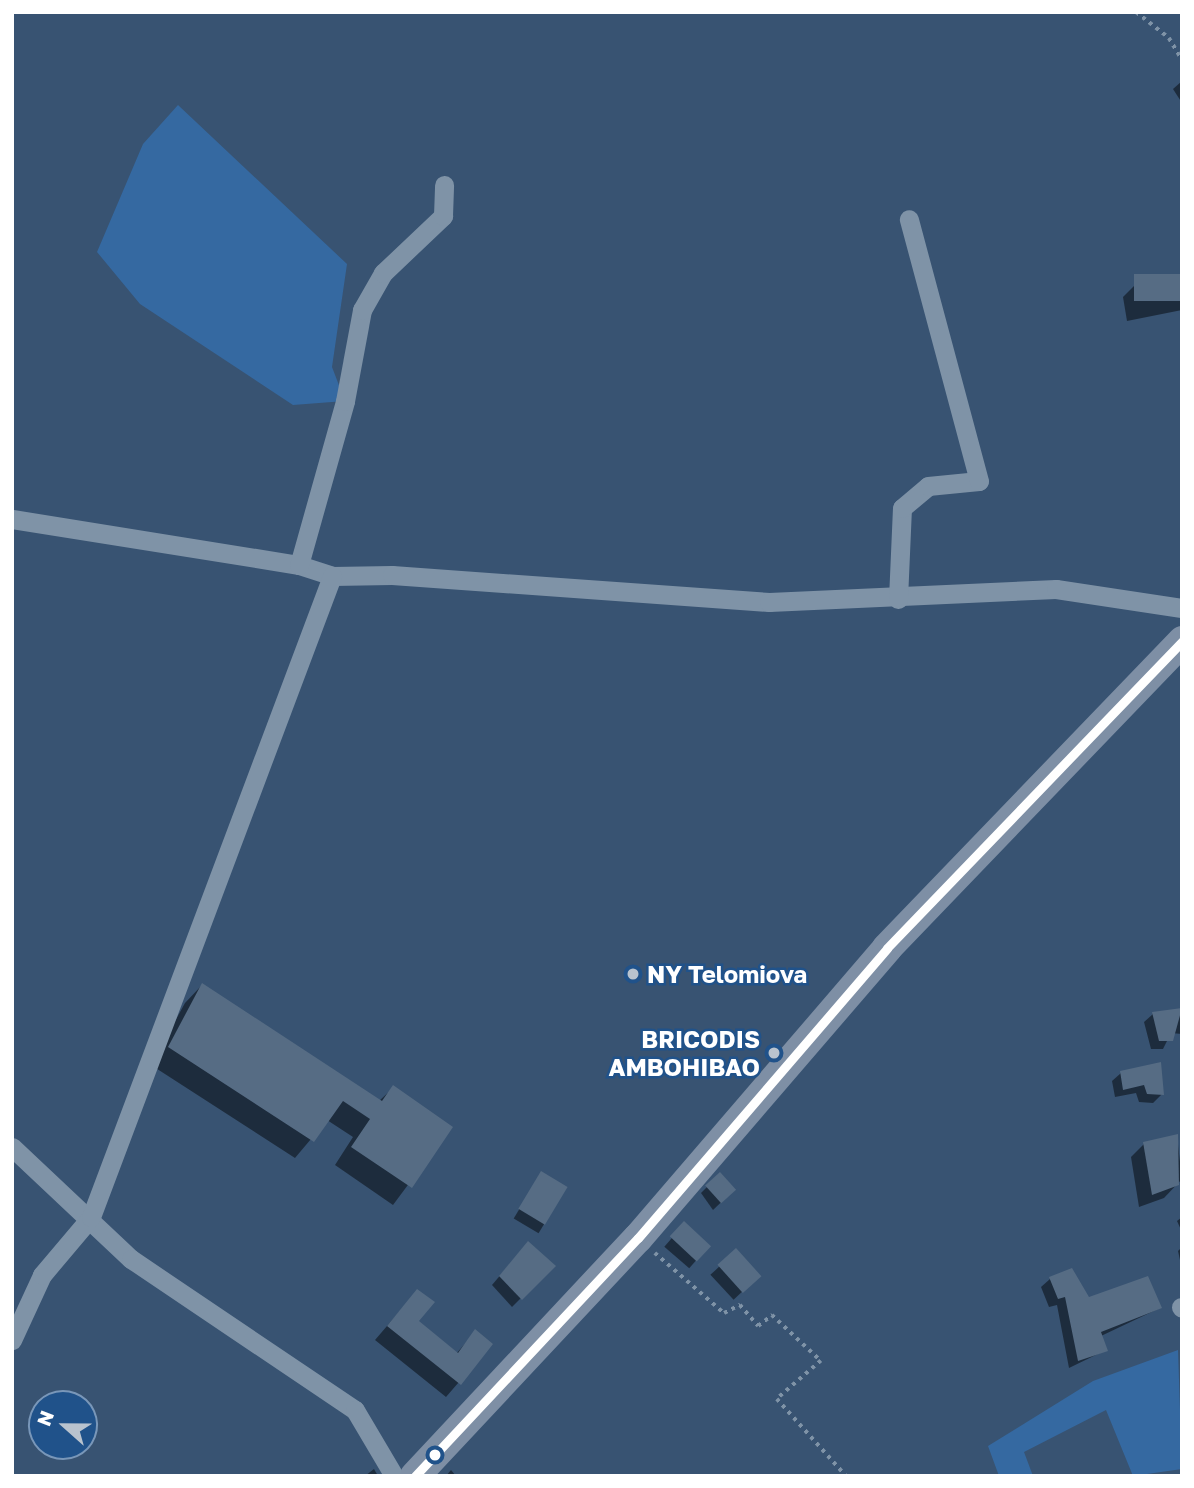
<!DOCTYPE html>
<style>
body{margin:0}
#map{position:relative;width:1194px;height:1488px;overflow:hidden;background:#385372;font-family:"Golos Text",sans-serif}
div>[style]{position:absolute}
.green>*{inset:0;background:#3569a1}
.shadow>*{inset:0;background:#0007;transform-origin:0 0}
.building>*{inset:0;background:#566c84;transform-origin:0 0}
.path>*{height:3.5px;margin-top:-1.75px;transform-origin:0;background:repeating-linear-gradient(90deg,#7f93a7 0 3.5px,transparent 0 8.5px)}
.street>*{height:19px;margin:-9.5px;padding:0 9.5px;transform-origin:9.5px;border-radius:9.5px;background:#7f93a7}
.primary>*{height:30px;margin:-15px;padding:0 15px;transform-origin:15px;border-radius:15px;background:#7e8fa5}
.bus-1>*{height:9px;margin:-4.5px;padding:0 4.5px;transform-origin:4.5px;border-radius:4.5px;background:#fff}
.dots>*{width:19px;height:19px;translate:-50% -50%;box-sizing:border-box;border:4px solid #20528a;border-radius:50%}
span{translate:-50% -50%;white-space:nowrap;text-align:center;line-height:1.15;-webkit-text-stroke:5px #20528a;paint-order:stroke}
.poi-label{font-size:24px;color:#fff;font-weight:700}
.left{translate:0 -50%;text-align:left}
.right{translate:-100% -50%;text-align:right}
.frame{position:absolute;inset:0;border:14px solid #fff;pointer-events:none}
.north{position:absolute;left:28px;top:1390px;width:70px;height:70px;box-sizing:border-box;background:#20528a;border:2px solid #7997b9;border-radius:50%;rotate:291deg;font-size:19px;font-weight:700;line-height:28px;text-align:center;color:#fff}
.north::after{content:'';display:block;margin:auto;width:24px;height:32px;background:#b9c3ce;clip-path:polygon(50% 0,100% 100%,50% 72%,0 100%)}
</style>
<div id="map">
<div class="green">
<div style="clip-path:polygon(178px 105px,347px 264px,332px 367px,345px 401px,293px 405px,140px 304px,97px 252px,143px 144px)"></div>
<div style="clip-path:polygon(1178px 1350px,1182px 1469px,1133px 1476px,1106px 1410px,1024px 1452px,1033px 1476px,999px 1476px,988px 1446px,1093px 1381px)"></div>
</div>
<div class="shadow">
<div style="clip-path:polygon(1182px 81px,1182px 103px,1173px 89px)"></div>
<div style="clip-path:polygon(1182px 275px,1182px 310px,1127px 321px,1123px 297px,1136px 284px)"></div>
<div style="clip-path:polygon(202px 985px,379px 1101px,393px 1088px,451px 1127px,393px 1205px,335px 1165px,353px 1137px,327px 1120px,295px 1158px,151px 1065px,185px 1003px)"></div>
<div style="clip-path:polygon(1182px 1011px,1182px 1034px,1171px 1033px,1163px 1049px,1151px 1049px,1144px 1022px,1153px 1014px)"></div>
<div style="clip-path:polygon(1160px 1064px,1162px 1094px,1153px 1103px,1139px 1102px,1136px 1093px,1115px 1097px,1112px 1081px,1121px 1073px)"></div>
<div style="clip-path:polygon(1177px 1136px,1182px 1179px,1164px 1198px,1139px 1207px,1131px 1157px,1144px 1144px)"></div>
<div style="left:541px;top:1173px;width:29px;height:53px;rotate:31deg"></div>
<div style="clip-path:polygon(719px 1175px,734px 1190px,713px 1210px,701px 1193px)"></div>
<div style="clip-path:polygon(1182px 1217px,1182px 1232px,1177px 1221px)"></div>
<div style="left:684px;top:1224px;width:33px;height:30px;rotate:41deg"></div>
<div style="clip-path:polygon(1182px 1247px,1182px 1269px,1178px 1251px)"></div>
<div style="left:736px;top:1251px;width:34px;height:35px;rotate:47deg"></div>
<div style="clip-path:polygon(520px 1252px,553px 1266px,512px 1307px,492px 1285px)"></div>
<div style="clip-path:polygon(1050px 1279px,1089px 1300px,1160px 1308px,1101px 1336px,1106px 1350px,1069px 1368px,1057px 1305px,1049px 1307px,1041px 1287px)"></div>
<div style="clip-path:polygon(417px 1291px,417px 1321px,456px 1354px,475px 1332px,491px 1345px,446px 1397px,375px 1340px)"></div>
<div style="clip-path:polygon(374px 1469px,378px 1476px,365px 1476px)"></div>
<div style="clip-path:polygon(451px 1470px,456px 1476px,446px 1476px)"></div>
</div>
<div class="building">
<div style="left:1182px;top:274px;width:27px;height:48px;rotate:90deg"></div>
<div style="clip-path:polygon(202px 983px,382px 1101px,393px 1085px,453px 1127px,412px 1188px,351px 1147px,370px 1119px,343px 1101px,314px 1142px,168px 1047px)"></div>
<div style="clip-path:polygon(1182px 1008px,1173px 1041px,1159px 1041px,1152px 1012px)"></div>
<div style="clip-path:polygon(1161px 1062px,1164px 1095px,1147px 1094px,1144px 1085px,1123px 1090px,1120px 1071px)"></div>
<div style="clip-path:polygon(1178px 1134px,1179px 1185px,1152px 1195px,1143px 1142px)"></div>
<div style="left:541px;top:1171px;width:31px;height:44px;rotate:31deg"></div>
<div style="left:720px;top:1172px;width:24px;height:20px;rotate:48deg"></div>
<div style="left:684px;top:1221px;width:37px;height:21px;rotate:43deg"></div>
<div style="clip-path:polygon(528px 1241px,556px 1266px,522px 1300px,499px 1276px)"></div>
<div style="left:736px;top:1248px;width:38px;height:25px;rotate:48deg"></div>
<div style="clip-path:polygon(1072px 1268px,1089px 1297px,1148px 1276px,1162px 1308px,1101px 1332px,1108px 1351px,1078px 1361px,1065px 1297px,1058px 1299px,1049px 1277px)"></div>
<div style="clip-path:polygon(417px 1289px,435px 1302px,419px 1321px,458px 1353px,475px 1329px,493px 1344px,461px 1385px,387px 1326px)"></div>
</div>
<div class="path">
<div style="left:1136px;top:12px;width:42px;rotate:38.2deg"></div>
<div style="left:1169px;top:38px;width:26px;rotate:59deg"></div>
<div style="left:655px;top:1253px;width:91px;rotate:41deg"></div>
<div style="left:724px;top:1313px;width:18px;rotate:-27deg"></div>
<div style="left:740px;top:1305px;width:28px;rotate:49deg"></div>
<div style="left:758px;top:1326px;width:18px;rotate:-38deg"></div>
<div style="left:772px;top:1315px;width:67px;rotate:43.2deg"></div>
<div style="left:821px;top:1361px;width:58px;rotate:139.2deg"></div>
<div style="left:777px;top:1399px;width:103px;rotate:48.1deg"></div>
</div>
<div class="street">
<div style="left:12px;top:519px;width:291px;rotate:9.1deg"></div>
<div style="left:299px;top:565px;width:35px;rotate:18deg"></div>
<div style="left:332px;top:576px;width:60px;rotate:-1deg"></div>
<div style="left:392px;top:575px;width:378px;rotate:4.1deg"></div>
<div style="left:769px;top:602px;width:287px;rotate:-2.6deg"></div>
<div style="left:1056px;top:589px;width:127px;rotate:8.6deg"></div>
<div style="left:299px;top:565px;width:170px;rotate:-74.3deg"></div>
<div style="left:345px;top:401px;width:93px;rotate:-79.4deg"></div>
<div style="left:362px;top:310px;width:43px;rotate:-60.4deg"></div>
<div style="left:383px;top:273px;width:83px;rotate:-43.5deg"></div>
<div style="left:443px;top:216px;width:31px;rotate:-88deg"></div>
<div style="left:898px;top:599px;width:91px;rotate:-87.5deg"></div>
<div style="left:902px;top:508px;width:34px;rotate:-40deg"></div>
<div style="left:928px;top:486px;width:51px;rotate:-5.6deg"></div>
<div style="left:979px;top:481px;width:271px;rotate:-105deg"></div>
<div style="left:12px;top:1147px;width:163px;rotate:43.3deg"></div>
<div style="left:131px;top:1259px;width:270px;rotate:34deg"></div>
<div style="left:355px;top:1410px;width:77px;rotate:59.4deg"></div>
<div style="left:1181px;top:1307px;width:1px;rotate:45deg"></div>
<div style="left:12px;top:1340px;width:72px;rotate:-65.2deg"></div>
<div style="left:42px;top:1275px;width:76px;rotate:-49.8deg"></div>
<div style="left:91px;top:1217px;width:685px;rotate:-69.39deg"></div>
</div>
<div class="primary">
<div style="left:415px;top:1476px;width:326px;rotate:-46.9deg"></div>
<div style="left:638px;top:1238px;width:382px;rotate:-49.3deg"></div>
<div style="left:887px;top:948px;width:426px;rotate:-46.1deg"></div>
</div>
<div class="bus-1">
<div style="left:415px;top:1476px;width:326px;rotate:-46.9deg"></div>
<div style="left:638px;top:1238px;width:382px;rotate:-49.3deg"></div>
<div style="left:887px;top:948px;width:426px;rotate:-46.1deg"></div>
</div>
<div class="dots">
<div style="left:633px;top:974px;background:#b9c3ce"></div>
<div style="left:774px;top:1053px;background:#b9c3ce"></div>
<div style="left:435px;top:1455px;background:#fff"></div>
</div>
<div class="poi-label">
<span class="left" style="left:647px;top:974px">NY Telomiova</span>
<span class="right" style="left:760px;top:1053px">BRICODIS<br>AMBOHIBAO</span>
</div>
<div class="frame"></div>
<div class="north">N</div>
</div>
